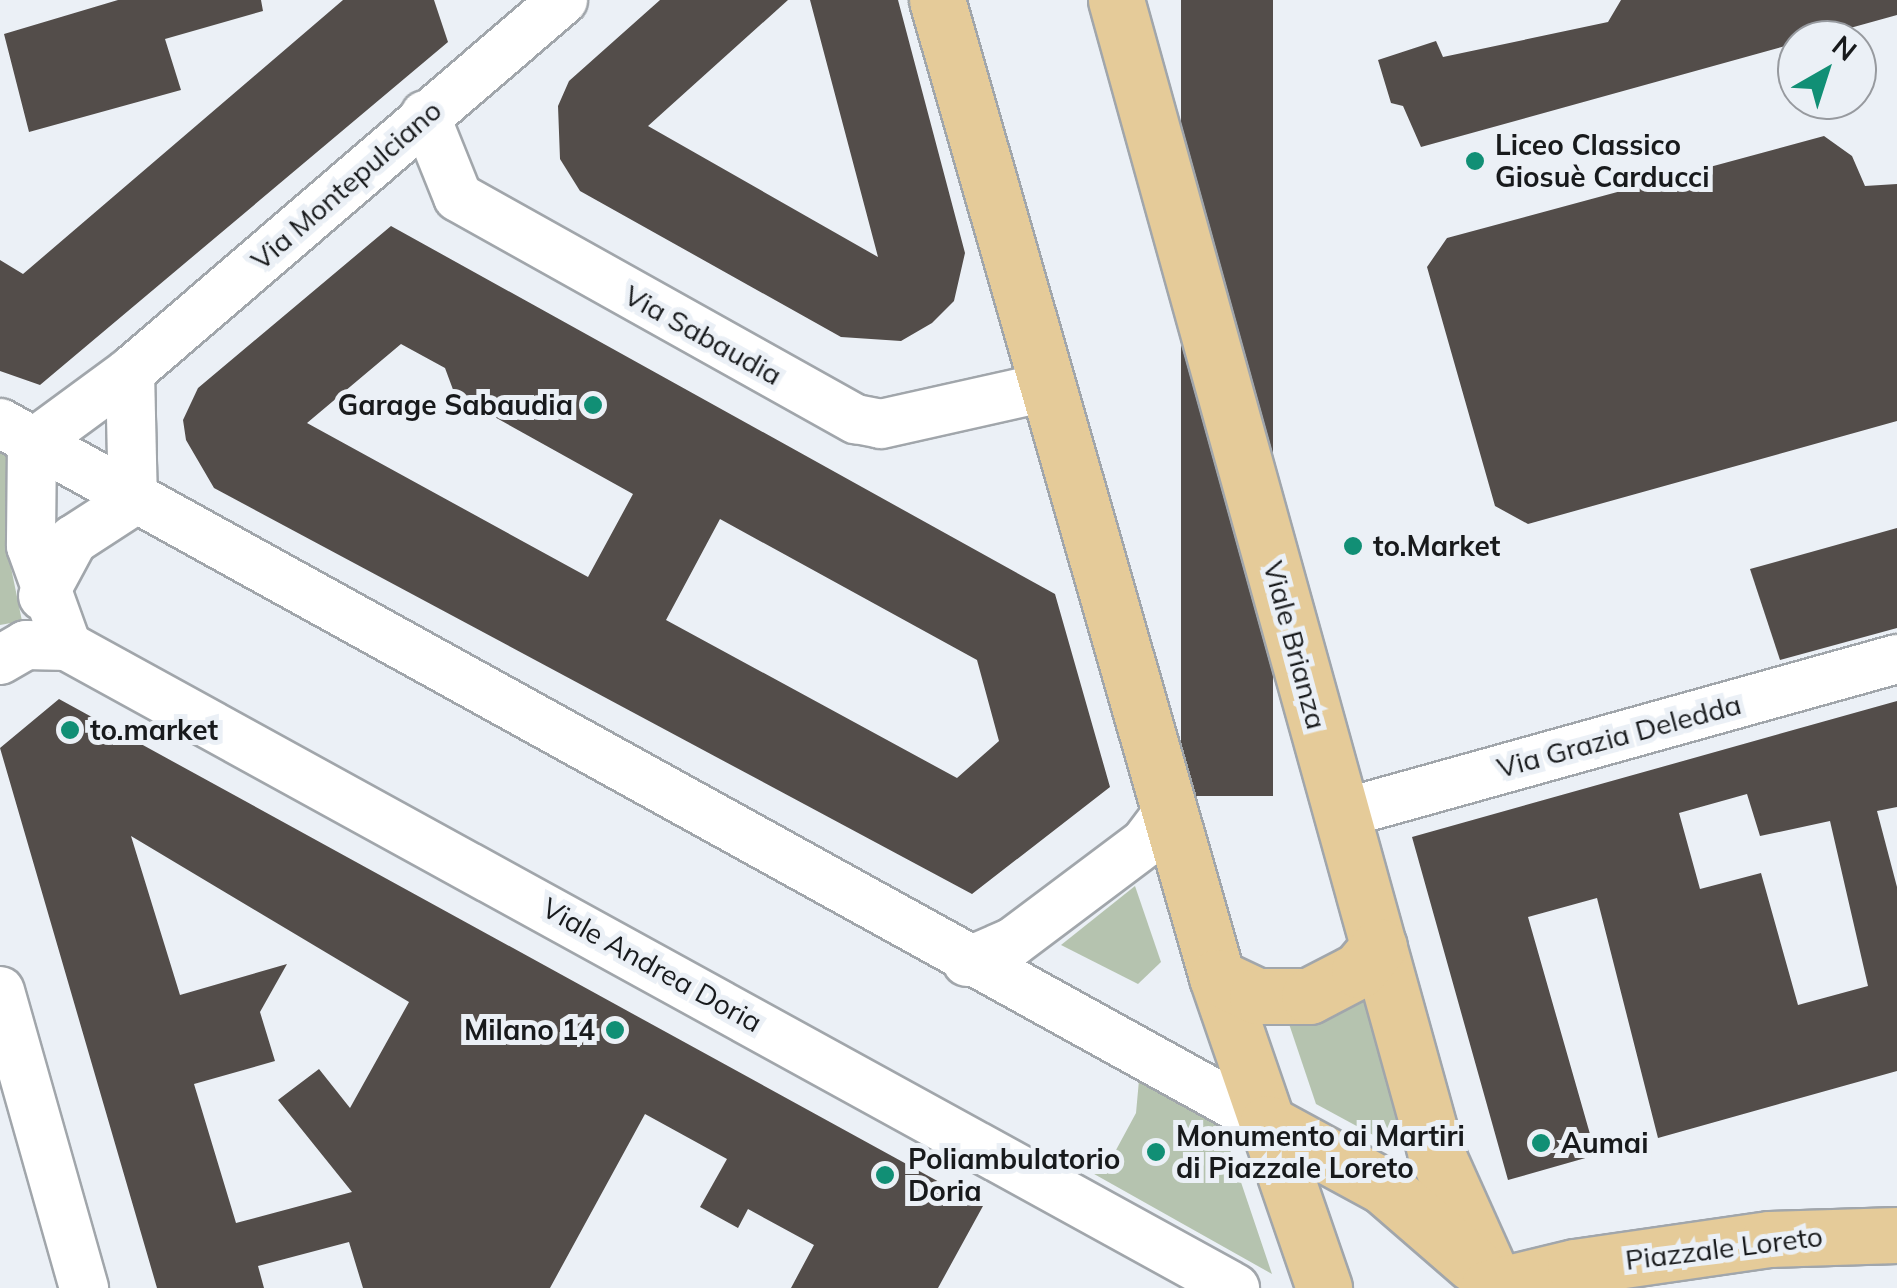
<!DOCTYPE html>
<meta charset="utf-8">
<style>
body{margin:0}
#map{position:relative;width:1897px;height:1288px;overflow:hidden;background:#ebf0f6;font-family:Mulish,sans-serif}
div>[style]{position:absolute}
.green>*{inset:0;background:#b5c3af}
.building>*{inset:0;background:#534d4a;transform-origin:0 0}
.roads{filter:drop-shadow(2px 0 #a1a6ab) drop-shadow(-2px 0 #a1a6ab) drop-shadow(0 2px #a1a6ab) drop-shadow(0 -2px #a1a6ab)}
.street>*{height:48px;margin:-24px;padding:0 24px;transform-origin:24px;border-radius:24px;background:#fff}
.primary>*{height:55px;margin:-27.5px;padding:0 27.5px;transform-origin:27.5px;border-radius:27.5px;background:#e5cb99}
.dots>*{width:28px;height:28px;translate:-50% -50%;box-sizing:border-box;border:5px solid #ebf0f6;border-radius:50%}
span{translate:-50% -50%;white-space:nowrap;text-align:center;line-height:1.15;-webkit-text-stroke:10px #ebf0f6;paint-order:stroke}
.poi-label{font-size:28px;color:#181a1c;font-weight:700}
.left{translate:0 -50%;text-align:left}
.right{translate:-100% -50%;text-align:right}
.street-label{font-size:28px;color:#181a1c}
.north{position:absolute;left:1777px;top:20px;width:100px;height:100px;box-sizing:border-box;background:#ebf0f6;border:2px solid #979a9f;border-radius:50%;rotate:39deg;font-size:28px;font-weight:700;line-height:40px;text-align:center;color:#181a1c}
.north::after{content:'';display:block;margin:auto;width:35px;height:45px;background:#118f75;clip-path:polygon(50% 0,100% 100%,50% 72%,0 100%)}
</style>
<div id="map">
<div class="green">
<div style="clip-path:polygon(0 451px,19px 463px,8px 553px,22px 621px,0 625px)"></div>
<div style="clip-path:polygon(1135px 886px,1161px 962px,1138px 984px,1061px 945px)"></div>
<div style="clip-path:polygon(1365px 988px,1406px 1141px,1399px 1149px,1316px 1104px,1285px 1012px)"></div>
<div style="clip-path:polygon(1139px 1080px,1221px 1123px,1272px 1274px,1087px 1170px,1116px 1150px,1136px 1113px)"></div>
</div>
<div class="building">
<div style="clip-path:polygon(118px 0,261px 0,263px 11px,165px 39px,181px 90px,29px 132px,4px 34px)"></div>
<div style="clip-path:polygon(343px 0,434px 0,448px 42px,40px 385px,0 371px,0 260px,23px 274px)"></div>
<div style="clip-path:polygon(660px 0,788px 0,648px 126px,878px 257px,810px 0,898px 0,965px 253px,954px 301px,932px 323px,901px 341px,841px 337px,580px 191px,560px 159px,558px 106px,569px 81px)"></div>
<div style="left:1181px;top:0;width:92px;height:796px"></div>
<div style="clip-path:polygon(1621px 0,1897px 0,1897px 15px,1421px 147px,1403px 106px,1391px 103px,1378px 60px,1436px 41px,1443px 57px,1608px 22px)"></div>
<div style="clip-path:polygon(1824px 136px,1852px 156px,1865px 186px,1897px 184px,1897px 421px,1528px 524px,1495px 506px,1427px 267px,1447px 238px)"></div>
<div style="clip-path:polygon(evenodd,391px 226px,1055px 594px,1110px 787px,972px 894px,214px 488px,186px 440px,183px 420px,198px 388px,391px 226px,401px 344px,445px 368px,455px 395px,633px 494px,588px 577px,307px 423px,401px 344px,391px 226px,720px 519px,977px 660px,999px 741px,957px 778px,666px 620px,720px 519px)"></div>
<div style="clip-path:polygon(1897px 528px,1897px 628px,1780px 660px,1750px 569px)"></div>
<div style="clip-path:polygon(evenodd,59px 699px,983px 1206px,938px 1288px,791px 1288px,814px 1245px,748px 1209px,738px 1228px,700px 1207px,727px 1159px,645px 1114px,550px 1288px,363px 1288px,349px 1242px,258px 1266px,264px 1288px,157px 1288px,0 748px,59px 699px,131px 836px,409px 1002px,350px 1108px,319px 1069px,278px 1100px,352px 1192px,236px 1223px,194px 1084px,275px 1061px,260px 1012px,287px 964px,180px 995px,131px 836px)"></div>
<div style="clip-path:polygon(evenodd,1897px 701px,1897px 807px,1877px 811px,1897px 887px,1897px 1071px,1658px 1138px,1597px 898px,1528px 917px,1596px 1155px,1508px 1180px,1412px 837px,1897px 701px,1747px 794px,1760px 836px,1830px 821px,1868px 986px,1798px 1005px,1761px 873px,1700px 889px,1679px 813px,1747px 794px)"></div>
</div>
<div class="roads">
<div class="street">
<div style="left:425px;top:115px;width:88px;rotate:68.1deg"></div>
<div style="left:458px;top:197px;width:456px;rotate:29.2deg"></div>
<div style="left:856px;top:419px;width:25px;rotate:11deg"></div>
<div style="left:881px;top:424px;width:170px;rotate:-12.6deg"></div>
<div style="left:130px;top:372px;width:129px;rotate:88.7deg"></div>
<div style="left:0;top:423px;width:1448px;rotate:28.92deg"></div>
<div style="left:32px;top:444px;width:122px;rotate:-36.3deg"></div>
<div style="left:130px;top:372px;width:571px;rotate:-40.67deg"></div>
<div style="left:32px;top:444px;width:102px;rotate:90.6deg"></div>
<div style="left:31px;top:546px;width:106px;rotate:70.2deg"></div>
<div style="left:43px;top:596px;width:64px;rotate:-61.8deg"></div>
<div style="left:73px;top:540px;width:72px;rotate:-33deg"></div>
<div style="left:0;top:660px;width:30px;rotate:-30deg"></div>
<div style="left:26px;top:645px;width:41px;rotate:1.4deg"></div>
<div style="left:67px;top:646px;width:1333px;rotate:28.8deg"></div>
<div style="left:1341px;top:814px;width:577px;rotate:-15.58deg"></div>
<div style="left:967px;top:962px;width:50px;rotate:-23.5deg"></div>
<div style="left:1013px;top:942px;width:165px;rotate:-36.9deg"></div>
<div style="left:1145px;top:843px;width:40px;rotate:-53deg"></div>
<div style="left:0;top:991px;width:309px;rotate:74.2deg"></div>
</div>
<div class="primary">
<div style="left:937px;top:0;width:1016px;rotate:74.01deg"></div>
<div style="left:1217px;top:977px;width:329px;rotate:71deg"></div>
<div style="left:1116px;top:0;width:1193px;rotate:74.5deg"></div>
<div style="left:1435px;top:1150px;width:151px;rotate:65.8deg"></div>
<div style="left:1217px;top:977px;width:44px;rotate:25.4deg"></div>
<div style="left:1257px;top:996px;width:52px"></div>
<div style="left:1309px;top:996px;width:56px;rotate:-27.5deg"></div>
<div style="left:1359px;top:970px;width:31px;rotate:-50deg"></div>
<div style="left:1267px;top:1123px;width:132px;rotate:28.5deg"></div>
<div style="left:1383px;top:1186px;width:119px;rotate:40.9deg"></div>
<div style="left:1488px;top:1288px;width:89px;rotate:-13.6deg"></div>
<div style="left:1575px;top:1267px;width:196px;rotate:-8.2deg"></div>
<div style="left:1769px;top:1239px;width:128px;rotate:-1.8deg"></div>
</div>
</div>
<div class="dots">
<div style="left:1475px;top:161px;background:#118f75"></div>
<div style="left:593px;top:405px;background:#118f75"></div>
<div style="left:1353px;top:546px;background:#118f75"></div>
<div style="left:70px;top:730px;background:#118f75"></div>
<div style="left:615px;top:1030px;background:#118f75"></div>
<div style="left:1541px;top:1143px;background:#118f75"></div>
<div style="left:1156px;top:1152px;background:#118f75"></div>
<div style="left:885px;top:1175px;background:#118f75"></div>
</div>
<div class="poi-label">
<span class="left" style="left:1495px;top:161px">Liceo Classico<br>Giosuè Carducci</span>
<span class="right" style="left:573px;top:405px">Garage Sabaudia</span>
<span class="left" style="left:1373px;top:546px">to.Market</span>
<span class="left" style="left:90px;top:730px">to.market</span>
<span class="right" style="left:595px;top:1030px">Milano 14</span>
<span class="left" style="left:1176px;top:1152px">Monumento ai Martiri<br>di Piazzale Loreto</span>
<span class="left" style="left:1561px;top:1143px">Aumai</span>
<span class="left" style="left:908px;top:1175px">Poliambulatorio<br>Doria</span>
</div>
<div class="street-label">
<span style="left:346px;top:185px;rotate:-41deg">Via Montepulciano</span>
<span style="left:703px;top:335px;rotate:29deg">Via Sabaudia</span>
<span style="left:1295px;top:645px;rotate:75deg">Viale Brianza</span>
<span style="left:1619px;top:736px;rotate:-15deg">Via Grazia Deledda</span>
<span style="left:652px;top:965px;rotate:29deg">Viale Andrea Doria</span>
<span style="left:1724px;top:1248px;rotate:-7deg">Piazzale Loreto</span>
</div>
<div class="north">N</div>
</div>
